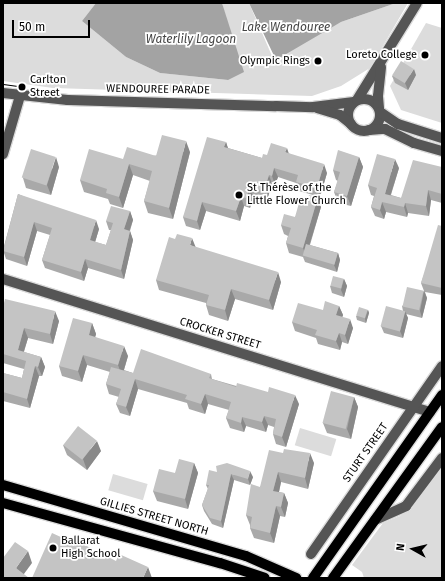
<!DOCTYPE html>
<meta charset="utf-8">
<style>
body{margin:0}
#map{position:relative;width:445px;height:581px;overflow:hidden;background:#fff;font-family:"Fira Sans",sans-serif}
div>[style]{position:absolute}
.green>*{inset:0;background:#dcdcdc;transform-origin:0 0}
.water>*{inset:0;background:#a3a3a3}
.roads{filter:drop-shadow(1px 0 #dbdbdb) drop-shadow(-1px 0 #dbdbdb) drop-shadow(0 1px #dbdbdb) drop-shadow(0 -1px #dbdbdb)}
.minor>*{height:10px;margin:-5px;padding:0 5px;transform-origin:5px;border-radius:5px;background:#555}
.minor>.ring{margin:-5px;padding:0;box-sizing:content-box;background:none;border:10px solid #555;border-radius:50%}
.major>*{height:10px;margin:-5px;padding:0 5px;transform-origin:5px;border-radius:5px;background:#000}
.tram>*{height:1px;margin:-0.5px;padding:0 0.5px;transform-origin:0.5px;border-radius:0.5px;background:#000}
.wall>*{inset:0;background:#a9a9a9}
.shaded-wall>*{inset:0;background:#898989}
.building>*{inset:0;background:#c4c4c4;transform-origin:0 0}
.dots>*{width:11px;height:11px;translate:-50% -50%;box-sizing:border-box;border:2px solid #fff;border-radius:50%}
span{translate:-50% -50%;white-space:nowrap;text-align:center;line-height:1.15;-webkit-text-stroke:3.5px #fff;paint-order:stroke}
.poi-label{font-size:11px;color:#000}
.right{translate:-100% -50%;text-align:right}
.left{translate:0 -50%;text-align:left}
.street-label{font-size:11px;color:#000}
.water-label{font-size:12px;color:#444;font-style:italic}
.frame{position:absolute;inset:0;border:4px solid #000;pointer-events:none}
.north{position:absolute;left:393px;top:529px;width:40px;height:40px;-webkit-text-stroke:3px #fff;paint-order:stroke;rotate:278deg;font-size:11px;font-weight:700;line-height:16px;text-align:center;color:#000}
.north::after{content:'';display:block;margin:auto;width:14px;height:18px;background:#000;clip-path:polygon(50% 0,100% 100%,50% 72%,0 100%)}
.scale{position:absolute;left:12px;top:20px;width:78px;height:18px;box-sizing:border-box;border:2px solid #000;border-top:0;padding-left:5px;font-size:12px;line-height:14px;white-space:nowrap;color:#000;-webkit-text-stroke:3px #fff;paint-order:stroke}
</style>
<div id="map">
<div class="green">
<div style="clip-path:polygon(3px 3px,96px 3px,82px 21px,126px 57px,160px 73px,228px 80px,230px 33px,222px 3px,249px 3px,272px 56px,341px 22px,396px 3px,408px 3px,370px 68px,341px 86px,312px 96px,53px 88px,3px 81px)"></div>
<div style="clip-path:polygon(426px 23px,442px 28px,442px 123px,401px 110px,390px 86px)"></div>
<div style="left:300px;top:428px;width:38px;height:18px;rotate:17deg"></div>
<div style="clip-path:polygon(442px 465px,442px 578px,364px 578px,362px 572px,352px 565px,383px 523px,400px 516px,413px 506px)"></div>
<div style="left:113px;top:474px;width:36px;height:17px;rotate:16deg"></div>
</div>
<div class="water">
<div style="clip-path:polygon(96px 3px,222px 3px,244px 72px,228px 80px,160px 73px,126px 57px,82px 21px)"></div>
<div style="clip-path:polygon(249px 3px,396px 3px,341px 22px,276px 60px)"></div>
</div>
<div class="roads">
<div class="minor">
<div style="left:3px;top:93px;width:65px;rotate:6.1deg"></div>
<div style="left:68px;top:100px;width:208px;rotate:1.7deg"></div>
<div style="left:276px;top:106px;width:37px;rotate:2deg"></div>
<div style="left:313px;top:107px;width:41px;rotate:-7deg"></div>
<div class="ring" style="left:348px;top:99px;width:22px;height:22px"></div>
<div style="left:357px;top:100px;width:114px;rotate:-58.3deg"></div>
<div style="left:317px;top:108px;width:24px;rotate:17deg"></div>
<div style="left:340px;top:115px;width:14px;rotate:39deg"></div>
<div style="left:379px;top:108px;width:12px;rotate:-95deg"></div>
<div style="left:378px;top:96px;width:29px;rotate:-84deg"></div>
<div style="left:380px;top:112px;width:22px;rotate:34deg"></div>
<div style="left:398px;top:124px;width:46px;rotate:17.7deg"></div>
<div style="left:369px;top:130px;width:16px;rotate:-4deg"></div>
<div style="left:385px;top:129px;width:32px;rotate:26deg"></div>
<div style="left:414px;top:143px;width:29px;rotate:16deg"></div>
<div style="left:3px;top:154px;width:60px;rotate:-73.7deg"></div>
<div style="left:3px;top:279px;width:447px;rotate:17.3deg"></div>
<div style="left:375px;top:520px;width:34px;rotate:-24deg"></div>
<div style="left:406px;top:506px;width:60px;rotate:-53.1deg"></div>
<div style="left:311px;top:554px;width:229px;rotate:-55.1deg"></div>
</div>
<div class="major">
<div style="left:3px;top:485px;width:253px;rotate:16.3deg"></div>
<div style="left:246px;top:556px;width:55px;rotate:23.7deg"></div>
<div style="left:3px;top:503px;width:225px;rotate:15.5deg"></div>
<div style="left:220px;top:563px;width:47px;rotate:18.4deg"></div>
<div style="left:313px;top:578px;width:224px;rotate:-54.8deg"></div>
<div style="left:333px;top:578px;width:186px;rotate:-54.2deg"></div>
</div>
</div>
<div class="tram">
<div style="left:3px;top:84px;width:22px;rotate:8deg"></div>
</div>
<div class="wall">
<div style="clip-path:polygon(416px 75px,408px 90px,395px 83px,392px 76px)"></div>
<div style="clip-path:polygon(226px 142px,228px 148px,262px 158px,267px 155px,288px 153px,327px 173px,320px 197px,299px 191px,296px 183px,278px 177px,275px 185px,272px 184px,267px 200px,253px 196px,250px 208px,244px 206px,240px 221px,206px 211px,200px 230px,186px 226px,183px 217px)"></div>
<div style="clip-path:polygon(190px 152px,173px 219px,148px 213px,144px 201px,150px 181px,133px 175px,123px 208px,110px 204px,108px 199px,84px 192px,80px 180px,123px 159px)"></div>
<div style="clip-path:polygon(359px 157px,363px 167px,351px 206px,338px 203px,334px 192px,338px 181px,336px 180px,333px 170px)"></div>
<div style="clip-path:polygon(59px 167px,51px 195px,26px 188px,23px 178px)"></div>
<div style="clip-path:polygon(442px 167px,442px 203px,431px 200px,429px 216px,408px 213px,407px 217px,386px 212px,384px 219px,375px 216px,371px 207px,374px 196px,371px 195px,368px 185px,399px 168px,391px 195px,401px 198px)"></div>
<div style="clip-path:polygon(18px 194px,99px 229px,95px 242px,106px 245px,111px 230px,109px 230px,106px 221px,130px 211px,133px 220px,130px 231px,133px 240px,124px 279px,88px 268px,84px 281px,45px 268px,42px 260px,50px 235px,37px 231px,27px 266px,6px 259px,3px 250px)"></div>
<div style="clip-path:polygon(306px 205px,321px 207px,310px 245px,338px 253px,340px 260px,337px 272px,305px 262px,303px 257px,289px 253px,286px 243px,288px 236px,284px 234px,281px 225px,295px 217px)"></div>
<div style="clip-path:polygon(442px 226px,442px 295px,425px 292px,427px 298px,422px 318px,406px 314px,408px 318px,403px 338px,384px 333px,381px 326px,403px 311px,402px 306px,424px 291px,421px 283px)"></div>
<div style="clip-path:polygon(195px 247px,281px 282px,273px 310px,235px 299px,228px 321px,209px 315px,206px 305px,206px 303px,159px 290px,156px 280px)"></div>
<div style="clip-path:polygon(344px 279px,347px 286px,344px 297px,332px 293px,330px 286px)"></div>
<div style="clip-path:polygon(339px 306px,343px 315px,342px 317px,353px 328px,348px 344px,342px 342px,340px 350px,318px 344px,316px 338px,295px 331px,292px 322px,323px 310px)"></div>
<div style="clip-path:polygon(3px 307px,59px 321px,53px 344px,28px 338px,24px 352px,41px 357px,45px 367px,42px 376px,39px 376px,30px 408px,3px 401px,3px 373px,22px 378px,24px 369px,3px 363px)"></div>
<div style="clip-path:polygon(368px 310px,369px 313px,366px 323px,357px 320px,356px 316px)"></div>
<div style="clip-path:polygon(92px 323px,96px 334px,95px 337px,128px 356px,124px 370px,133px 373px,211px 374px,212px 379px,299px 404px,286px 447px,276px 444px,273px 434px,274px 427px,268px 425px,266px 432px,246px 426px,244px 432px,230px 428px,226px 418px,229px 410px,208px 404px,205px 414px,189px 409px,187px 403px,138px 389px,130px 416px,120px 413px,116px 404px,119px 397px,109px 394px,106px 384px,110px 372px,87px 365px,82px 382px,62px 376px,59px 366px)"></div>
<div style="clip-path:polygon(354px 397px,358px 407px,351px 439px,327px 433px,323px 423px)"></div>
<div style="clip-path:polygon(63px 445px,101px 451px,87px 470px,67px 455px)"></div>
<div style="clip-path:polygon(283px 453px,314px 463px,308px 489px,281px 482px,279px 492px,284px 493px,288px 503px,285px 517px,280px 516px,274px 543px,254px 538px,250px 528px,250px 525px,246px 515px,260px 487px)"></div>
<div style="clip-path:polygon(194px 463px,198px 473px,188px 509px,157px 501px,153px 491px,175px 473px)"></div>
<div style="clip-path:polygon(217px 472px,253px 477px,250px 485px,234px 480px,223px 528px,212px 524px,204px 511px,202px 505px,208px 489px,206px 485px)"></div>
</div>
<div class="shaded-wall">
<div style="clip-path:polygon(414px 69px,416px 75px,408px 90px,405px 83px)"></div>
<div style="clip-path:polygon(186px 141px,190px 152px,173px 219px,169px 208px)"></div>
<div style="clip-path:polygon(226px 142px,229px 152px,224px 147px)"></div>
<div style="clip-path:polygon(287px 148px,290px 157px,285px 152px)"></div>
<div style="clip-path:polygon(56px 157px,59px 167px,51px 195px,47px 185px)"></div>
<div style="clip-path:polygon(359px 157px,363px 167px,351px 206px,347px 196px)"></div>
<div style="clip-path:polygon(395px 159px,399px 168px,388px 203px,385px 194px)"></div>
<div style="clip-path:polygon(129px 164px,133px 175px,123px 208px,119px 197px)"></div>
<div style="clip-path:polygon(324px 164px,327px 173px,320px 197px,317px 188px)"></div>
<div style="clip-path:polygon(274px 168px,278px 177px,275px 185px,272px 176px)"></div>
<div style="clip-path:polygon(269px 175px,272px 184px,267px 200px,264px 191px)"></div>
<div style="clip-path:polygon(250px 187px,253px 196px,250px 208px,246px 198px)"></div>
<div style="clip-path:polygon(428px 190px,431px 200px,429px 216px,426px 206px)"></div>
<div style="clip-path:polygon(241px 197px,244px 206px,240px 221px,236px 211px)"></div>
<div style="clip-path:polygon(318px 197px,321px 207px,306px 256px,303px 248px)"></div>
<div style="clip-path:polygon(202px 202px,206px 211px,200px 230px,197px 221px)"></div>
<div style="clip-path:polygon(382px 202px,386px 212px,384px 219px,380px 210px)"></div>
<div style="clip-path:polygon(405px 203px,408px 213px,407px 217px,404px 207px)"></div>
<div style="clip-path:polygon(130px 211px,133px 220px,127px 238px,124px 229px)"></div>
<div style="clip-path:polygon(96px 220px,99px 229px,93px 249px,90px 240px)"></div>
<div style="clip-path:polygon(34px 222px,37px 231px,27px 266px,24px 257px)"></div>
<div style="clip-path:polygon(130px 231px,133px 240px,124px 279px,121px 270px)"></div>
<div style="clip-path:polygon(192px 238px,196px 248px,190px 245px)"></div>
<div style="clip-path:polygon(338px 253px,340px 260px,337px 272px,334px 265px)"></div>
<div style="clip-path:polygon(85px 259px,88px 268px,84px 281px,81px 272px)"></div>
<div style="clip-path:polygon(278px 272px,281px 282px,273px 310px,269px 300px)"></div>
<div style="clip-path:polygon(344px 279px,347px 286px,344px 297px,341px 290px)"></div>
<div style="clip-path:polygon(231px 289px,235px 299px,228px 321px,225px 310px)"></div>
<div style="clip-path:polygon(424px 291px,427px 298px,422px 318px,420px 311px)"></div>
<div style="clip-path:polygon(339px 306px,343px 315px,340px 324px,336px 315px)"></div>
<div style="clip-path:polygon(368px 310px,369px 313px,366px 323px,365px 319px)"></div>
<div style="clip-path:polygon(55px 311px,59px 321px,53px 344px,50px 334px)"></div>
<div style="clip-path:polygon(405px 311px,408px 318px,403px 338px,400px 331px)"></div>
<div style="clip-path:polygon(350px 319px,353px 328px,348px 344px,345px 335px)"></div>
<div style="clip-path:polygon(92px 323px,96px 334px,93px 345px,89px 335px)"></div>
<div style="clip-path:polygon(24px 328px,28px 338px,21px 360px,18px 350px)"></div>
<div style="clip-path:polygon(339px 333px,342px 342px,340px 350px,336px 341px)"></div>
<div style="clip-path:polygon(124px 346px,128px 356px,122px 376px,118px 365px)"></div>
<div style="clip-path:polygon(83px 355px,87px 365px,82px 382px,78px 371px)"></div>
<div style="clip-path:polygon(41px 357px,45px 367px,42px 376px,38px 367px)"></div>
<div style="clip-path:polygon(35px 366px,39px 376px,30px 408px,27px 399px)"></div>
<div style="clip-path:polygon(135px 379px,138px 389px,130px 416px,126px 407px)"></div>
<div style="clip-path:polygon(205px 394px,208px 404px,205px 414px,201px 404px)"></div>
<div style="clip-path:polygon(295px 395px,299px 404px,286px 447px,282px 437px)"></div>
<div style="clip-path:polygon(354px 397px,358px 407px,351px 439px,347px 429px)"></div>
<div style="clip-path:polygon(264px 416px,268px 425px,266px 432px,262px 422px)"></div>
<div style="clip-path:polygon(242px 417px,246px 426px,244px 432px,241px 423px)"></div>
<div style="clip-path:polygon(97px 441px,101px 451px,87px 470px,83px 459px)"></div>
<div style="clip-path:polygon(310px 453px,314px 463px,308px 489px,305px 478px)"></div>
<div style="clip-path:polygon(194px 463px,198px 473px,188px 509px,185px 499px)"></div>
<div style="clip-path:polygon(250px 471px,253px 477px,250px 485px,248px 479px)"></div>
<div style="clip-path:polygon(278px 472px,281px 482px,277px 501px,273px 491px)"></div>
<div style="clip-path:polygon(231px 474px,234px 480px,223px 528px,221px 521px)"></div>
<div style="clip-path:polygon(284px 493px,288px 503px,285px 517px,281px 507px)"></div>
<div style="clip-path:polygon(276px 506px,280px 516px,274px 543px,270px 533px)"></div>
<div style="clip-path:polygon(28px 551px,32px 563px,21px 578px,16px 568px)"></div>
<div style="clip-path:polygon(148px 567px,152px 578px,143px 578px)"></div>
</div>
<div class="building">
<div style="left:401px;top:61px;width:15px;height:17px;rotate:32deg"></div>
<div style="clip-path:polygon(162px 135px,186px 141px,169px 208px,144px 201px,152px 171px,129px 164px,119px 197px,106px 193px,107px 189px,80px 180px,89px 149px,123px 159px,127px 147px,156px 156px)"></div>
<div style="clip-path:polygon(207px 137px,226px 142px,224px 147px,262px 158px,263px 154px,267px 155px,271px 143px,287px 148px,285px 152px,324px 164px,317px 188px,296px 182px,298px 175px,274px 168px,272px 176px,269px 175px,264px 191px,250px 187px,246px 198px,241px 197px,236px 211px,202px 202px,197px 221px,183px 217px)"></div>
<div style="left:31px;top:149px;width:26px;height:30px;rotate:18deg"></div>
<div style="clip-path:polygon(338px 150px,359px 157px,347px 196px,334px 192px,340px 172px,333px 170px)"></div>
<div style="clip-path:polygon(377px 154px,395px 159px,385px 194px,401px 198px,413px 160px,442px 167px,442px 194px,428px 190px,426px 206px,405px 203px,404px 207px,382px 202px,380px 210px,371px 207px,377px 188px,368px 185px)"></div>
<div style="clip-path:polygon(18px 194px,96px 220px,90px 240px,106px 245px,113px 223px,106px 221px,111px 206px,130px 211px,124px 229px,130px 231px,121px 270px,85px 259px,81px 272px,42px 260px,52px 228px,34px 222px,24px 257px,3px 251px)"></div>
<div style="clip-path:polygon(309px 195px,318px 197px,303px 248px,286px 243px,291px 228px,281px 225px,284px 214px,295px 217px,299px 203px,306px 205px)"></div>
<div style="clip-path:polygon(438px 225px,442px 226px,442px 288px,421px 283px)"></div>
<div style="clip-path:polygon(177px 234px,192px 238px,190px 245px,278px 272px,269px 300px,231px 289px,225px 310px,206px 305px,209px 295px,156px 280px,169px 237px,175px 239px)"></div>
<div style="left:306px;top:244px;width:33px;height:12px;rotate:16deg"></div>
<div style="left:333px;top:276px;width:11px;height:10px;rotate:15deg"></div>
<div style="left:407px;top:287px;width:17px;height:20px;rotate:13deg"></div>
<div style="clip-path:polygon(5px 299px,55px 311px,50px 334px,24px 328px,18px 350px,41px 357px,38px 367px,35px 366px,27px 399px,3px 392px,3px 373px,22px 378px,26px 361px,3px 354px,3px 307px)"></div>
<div style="clip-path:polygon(325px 301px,339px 306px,336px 315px,350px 319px,345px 335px,339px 333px,336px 341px,315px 335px,317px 330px,292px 322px,298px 303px,323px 310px)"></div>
<div style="left:386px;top:306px;width:20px;height:21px;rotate:15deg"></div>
<div style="left:359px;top:307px;width:9px;height:9px;rotate:18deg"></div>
<div style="clip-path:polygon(73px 318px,92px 323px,89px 335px,124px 346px,118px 365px,83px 355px,78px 371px,59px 366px)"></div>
<div style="clip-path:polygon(141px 349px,211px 374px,209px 378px,236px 387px,237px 383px,268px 392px,269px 387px,295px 395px,282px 437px,273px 434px,276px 419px,264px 416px,262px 422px,242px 417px,241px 423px,226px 418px,231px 402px,205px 394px,201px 404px,185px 399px,187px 395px,135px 379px,126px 407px,116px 404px,121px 389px,106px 384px,111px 367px,133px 373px)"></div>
<div style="left:331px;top:391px;width:24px;height:33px;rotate:15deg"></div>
<div style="left:78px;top:426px;width:24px;height:24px;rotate:38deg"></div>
<div style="clip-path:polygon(284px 449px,310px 453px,305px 478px,278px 472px,273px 491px,284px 493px,281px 507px,276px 506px,270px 533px,250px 528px,252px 517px,246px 515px,251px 484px,260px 487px,269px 450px,283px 453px)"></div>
<div style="clip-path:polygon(179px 459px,194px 463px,185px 499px,153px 491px,159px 469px,175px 473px)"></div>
<div style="clip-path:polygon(227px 463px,250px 471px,248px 479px,231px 474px,221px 521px,210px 518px,202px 505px,209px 485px,206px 485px,209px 470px,217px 472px,216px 466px)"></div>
<div style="clip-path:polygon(52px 533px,74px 543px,75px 540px,116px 561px,119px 554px,148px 567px,143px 578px,32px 578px)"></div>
<div style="clip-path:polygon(15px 542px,28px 551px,16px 568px,29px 578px,3px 578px,3px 558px)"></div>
</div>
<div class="dots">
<div style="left:425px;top:55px;background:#000"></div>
<div style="left:318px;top:61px;background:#000"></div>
<div style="left:22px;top:87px;background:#000"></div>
<div style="left:239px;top:195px;background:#000"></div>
<div style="left:53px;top:548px;background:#000"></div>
</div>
<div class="poi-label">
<span class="right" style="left:417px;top:55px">Loreto College</span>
<span class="right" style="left:310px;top:61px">Olympic Rings</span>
<span class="left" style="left:30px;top:87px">Carlton<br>Street</span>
<span class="left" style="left:247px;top:195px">St Thérèse of the<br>Little Flower Church</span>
<span class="left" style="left:61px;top:548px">Ballarat<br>High School</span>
</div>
<div class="street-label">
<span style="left:158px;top:90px;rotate:1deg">WENDOUREE PARADE</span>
<span style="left:220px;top:334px;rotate:17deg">CROCKER STREET</span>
<span style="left:366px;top:453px;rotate:-55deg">STURT STREET</span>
<span style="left:154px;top:517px;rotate:16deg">GILLIES STREET NORTH</span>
</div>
<div class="water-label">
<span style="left:286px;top:28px">Lake Wendouree</span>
<span style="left:191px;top:40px">Waterlily Lagoon</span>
</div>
<div class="frame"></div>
<div class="north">N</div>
<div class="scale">50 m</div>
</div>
